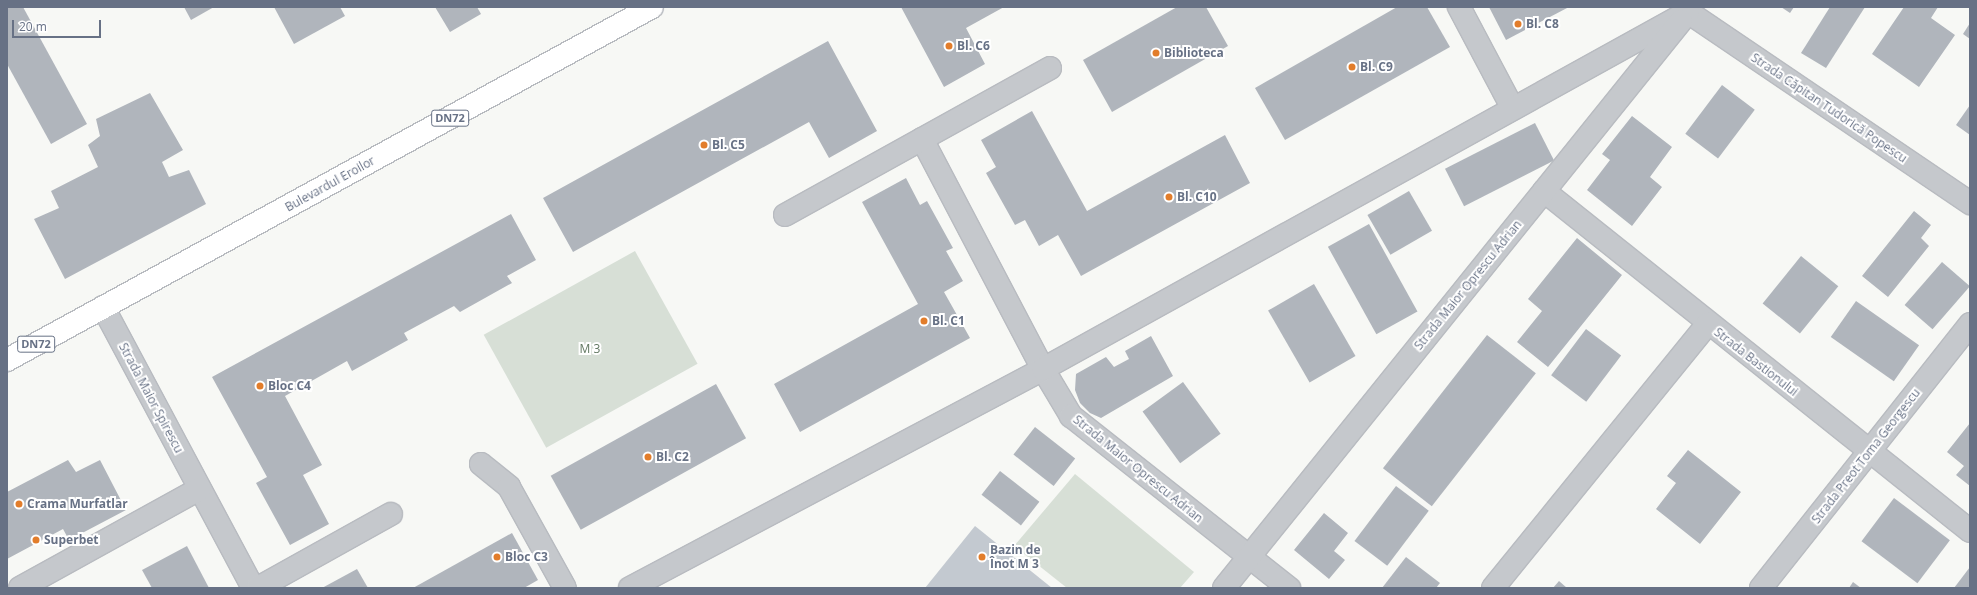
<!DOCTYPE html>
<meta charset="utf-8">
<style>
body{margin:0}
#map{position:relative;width:1977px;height:595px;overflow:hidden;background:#f7f8f5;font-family:"Open Sans",sans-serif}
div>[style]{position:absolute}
.green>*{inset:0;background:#d7dfd6;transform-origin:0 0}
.water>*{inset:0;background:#c3c9d0}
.building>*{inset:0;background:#b0b5bc;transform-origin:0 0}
.roads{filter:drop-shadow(1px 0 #b8bbc0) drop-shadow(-1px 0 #b8bbc0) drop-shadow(0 1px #b8bbc0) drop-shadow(0 -1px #b8bbc0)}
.minor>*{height:22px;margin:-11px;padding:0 11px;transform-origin:11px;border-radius:11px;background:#c5c8cc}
.major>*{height:22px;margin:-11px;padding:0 11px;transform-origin:11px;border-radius:11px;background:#fff}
.dots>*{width:11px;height:11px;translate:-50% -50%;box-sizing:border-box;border:2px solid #fff;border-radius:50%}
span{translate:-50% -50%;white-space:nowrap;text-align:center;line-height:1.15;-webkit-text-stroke:4px #fff;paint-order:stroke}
.shield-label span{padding:1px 3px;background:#fff;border:1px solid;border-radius:3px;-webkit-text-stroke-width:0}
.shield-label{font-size:11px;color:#677185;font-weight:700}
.poi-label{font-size:12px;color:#677185;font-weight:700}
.left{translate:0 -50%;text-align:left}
.street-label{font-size:12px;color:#677185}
.park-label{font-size:12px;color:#627862}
.frame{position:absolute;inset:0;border:8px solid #677185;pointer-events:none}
.scale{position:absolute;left:12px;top:20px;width:89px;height:18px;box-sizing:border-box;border:2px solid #677185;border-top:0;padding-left:5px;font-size:12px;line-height:14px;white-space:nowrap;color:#677185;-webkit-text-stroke:3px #fff;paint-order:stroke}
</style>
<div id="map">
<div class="green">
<div style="left:635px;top:251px;width:129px;height:173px;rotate:61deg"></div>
<div style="clip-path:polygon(1075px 474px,1194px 572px,1180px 588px,1067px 588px,1014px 546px)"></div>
</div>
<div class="water">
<div style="clip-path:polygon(975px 526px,1052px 588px,925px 588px)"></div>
</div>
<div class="building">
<div style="clip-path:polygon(7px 7px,23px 7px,87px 124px,51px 144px,7px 64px)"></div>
<div style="clip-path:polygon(184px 7px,214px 7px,191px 20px)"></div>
<div style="clip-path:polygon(274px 7px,340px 7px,345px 16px,294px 44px)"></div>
<div style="clip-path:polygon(435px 7px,477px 7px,481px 14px,450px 32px)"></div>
<div style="clip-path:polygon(901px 7px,1004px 7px,966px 28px,985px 64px,944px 87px)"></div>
<div style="clip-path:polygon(1177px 7px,1206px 7px,1228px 46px,1112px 112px,1083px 60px)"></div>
<div style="clip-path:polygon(1397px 7px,1427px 7px,1450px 47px,1285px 140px,1255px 88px)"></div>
<div style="clip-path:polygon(1489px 7px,1569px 7px,1506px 40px)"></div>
<div style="clip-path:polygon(1781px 7px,1794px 7px,1790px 13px)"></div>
<div style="clip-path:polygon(1830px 7px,1865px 7px,1826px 68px,1801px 53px)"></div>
<div style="clip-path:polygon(1904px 7px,1938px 7px,1931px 18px,1955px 35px,1919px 87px,1872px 54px)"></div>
<div style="clip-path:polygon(1970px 23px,1970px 39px,1963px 34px)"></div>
<div style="clip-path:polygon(828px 41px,877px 131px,829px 158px,809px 122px,573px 252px,543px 198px)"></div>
<div style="left:1722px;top:85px;width:41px;height:61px;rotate:37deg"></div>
<div style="clip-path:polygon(150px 93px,183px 150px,162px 162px,169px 177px,189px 170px,206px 204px,65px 279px,34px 219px,59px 208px,51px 191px,98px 167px,88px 145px,100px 136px,96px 119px)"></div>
<div style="clip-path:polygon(1970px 105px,1970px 135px,1956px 125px)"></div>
<div style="clip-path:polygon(1032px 111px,1087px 211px,1225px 135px,1250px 183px,1081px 276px,1058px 235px,1039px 246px,1025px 220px,1015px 225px,986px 173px,996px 167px,981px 140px)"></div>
<div style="clip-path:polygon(1632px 116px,1672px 147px,1650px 177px,1662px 187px,1632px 226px,1587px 190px,1610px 160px,1602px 154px)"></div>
<div style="left:1535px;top:123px;width:42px;height:101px;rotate:63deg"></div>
<div style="clip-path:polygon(906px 178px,920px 205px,927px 201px,953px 248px,946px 251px,963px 281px,944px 292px,970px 338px,800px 432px,774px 384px,918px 304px,862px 202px)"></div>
<div style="left:1409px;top:191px;width:46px;height:48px;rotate:60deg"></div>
<div style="clip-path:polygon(1914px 211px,1931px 225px,1921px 238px,1929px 246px,1888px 297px,1862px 276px)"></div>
<div style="clip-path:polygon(511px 214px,536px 260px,507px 276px,512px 283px,460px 312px,454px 306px,404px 333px,408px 340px,352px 371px,347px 361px,285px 396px,322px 465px,303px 475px,329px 524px,290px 545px,256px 483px,267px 477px,212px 377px)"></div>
<div style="left:1369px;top:224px;width:100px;height:47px;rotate:61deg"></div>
<div style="clip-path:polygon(1577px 238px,1622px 275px,1548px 367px,1517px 342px,1542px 311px,1528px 299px)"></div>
<div style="left:1801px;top:256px;width:48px;height:61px;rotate:39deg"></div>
<div style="left:1942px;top:262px;width:37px;height:57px;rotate:41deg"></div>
<div style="left:1314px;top:284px;width:83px;height:53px;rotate:60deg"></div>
<div style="left:1856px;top:301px;width:77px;height:44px;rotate:35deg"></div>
<div style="left:1586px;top:329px;width:44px;height:58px;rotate:37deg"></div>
<div style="left:1487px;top:335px;width:62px;height:169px;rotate:38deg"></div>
<div style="clip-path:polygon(1151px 336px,1173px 376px,1101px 418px,1090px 413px,1080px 403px,1075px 390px,1076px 374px,1106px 357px,1114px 367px,1129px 359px,1125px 351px)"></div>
<div style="left:1183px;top:382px;width:64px;height:50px;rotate:54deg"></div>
<div style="left:716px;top:384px;width:62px;height:189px;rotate:61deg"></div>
<div style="clip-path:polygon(1970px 423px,1970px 486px,1956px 475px,1964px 466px,1947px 452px)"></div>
<div style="left:1035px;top:427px;width:51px;height:35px;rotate:38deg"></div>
<div style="clip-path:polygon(1688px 450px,1741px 492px,1700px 544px,1656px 509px,1676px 483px,1667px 476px)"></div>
<div style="clip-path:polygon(68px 460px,76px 472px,100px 460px,126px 510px,69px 540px,63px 529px,7px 559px,7px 492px)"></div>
<div style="left:1000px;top:471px;width:50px;height:30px;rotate:38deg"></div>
<div style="left:1396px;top:486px;width:41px;height:69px;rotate:37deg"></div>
<div style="left:1894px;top:498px;width:70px;height:54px;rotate:37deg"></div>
<div style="clip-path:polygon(1324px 513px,1348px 533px,1334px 551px,1345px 560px,1329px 579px,1294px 550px)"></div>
<div style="clip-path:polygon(512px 533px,538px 580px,524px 588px,413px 588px)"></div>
<div style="clip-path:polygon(187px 546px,209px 588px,152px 588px,142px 570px)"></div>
<div style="clip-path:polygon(1406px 557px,1440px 583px,1436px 588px,1382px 588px)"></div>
<div style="clip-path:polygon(1970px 567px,1970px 588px,1954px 588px)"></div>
<div style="clip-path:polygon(357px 569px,368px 588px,322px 588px)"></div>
<div style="clip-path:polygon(1559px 581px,1567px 588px,1553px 588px)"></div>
<div style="clip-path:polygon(1853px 582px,1861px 588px,1849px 588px)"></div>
</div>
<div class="roads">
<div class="minor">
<div style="left:1459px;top:7px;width:115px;rotate:62.1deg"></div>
<div style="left:1688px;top:12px;width:341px;rotate:34.1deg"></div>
<div style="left:922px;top:139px;width:260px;rotate:62.3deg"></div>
<div style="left:1043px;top:369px;width:55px;rotate:59.2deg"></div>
<div style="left:1071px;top:416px;width:278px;rotate:38.3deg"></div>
<div style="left:1544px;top:191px;width:545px;rotate:38.59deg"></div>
<div style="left:785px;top:215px;width:303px;rotate:-29deg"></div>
<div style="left:103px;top:307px;width:319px;rotate:61.9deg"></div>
<div style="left:481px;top:464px;width:36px;rotate:39deg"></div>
<div style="left:509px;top:487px;width:115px;rotate:61deg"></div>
<div style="left:20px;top:588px;width:205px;rotate:-28.9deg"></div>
<div style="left:258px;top:588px;width:152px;rotate:-29.1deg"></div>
<div style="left:630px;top:588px;width:467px;rotate:-27.9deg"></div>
<div style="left:1043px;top:369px;width:737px;rotate:-28.96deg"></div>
<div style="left:1224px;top:588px;width:728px;rotate:-51.13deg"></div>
<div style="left:1493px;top:588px;width:341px;rotate:-50.9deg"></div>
<div style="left:1761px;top:588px;width:337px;rotate:-51.6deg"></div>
</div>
<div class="major">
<div style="left:7px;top:360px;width:735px;rotate:-28.69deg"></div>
</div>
</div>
<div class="dots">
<div style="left:1518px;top:24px;background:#e27d2b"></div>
<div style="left:949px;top:46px;background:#e27d2b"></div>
<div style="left:1156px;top:53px;background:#e27d2b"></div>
<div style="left:1352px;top:67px;background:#e27d2b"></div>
<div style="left:704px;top:145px;background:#e27d2b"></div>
<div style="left:1169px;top:197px;background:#e27d2b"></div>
<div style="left:924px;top:321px;background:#e27d2b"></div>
<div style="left:260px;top:386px;background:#e27d2b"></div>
<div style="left:648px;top:457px;background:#e27d2b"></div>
<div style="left:19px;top:504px;background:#e27d2b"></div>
<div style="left:36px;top:540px;background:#e27d2b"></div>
<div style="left:497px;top:557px;background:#e27d2b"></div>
<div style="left:982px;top:557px;background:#e27d2b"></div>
</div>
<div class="shield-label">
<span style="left:450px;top:118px">DN72</span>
<span style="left:36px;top:344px">DN72</span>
</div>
<div class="poi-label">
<span class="left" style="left:1526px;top:24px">Bl. C8</span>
<span class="left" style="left:957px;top:46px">Bl. C6</span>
<span class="left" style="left:1164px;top:53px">Biblioteca</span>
<span class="left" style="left:1360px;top:67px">Bl. C9</span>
<span class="left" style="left:712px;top:145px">Bl. C5</span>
<span class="left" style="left:1177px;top:197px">Bl. C10</span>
<span class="left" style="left:932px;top:321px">Bl. C1</span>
<span class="left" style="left:268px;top:386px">Bloc C4</span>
<span class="left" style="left:656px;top:457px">Bl. C2</span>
<span class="left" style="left:27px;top:504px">Crama Murfatlar</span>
<span class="left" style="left:44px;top:540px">Superbet</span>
<span class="left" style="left:990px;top:557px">Bazin de<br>Înot M 3</span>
<span class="left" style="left:505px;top:557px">Bloc C3</span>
</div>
<div class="street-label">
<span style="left:1829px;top:108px;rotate:34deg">Strada Căpitan Tudorică Popescu</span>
<span style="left:330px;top:184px;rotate:-29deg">Bulevardul Eroilor</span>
<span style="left:1468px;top:285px;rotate:-51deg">Strada Maior Oprescu Adrian</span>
<span style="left:1756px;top:362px;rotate:38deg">Strada Bastionului</span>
<span style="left:151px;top:398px;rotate:62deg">Strada Maior Spirescu</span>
<span style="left:1866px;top:456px;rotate:-52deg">Strada Preot Toma Georgescu</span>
<span style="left:1138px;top:469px;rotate:39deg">Strada Maior Oprescu Adrian</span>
</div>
<div class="park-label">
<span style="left:590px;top:349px">M 3</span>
</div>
<div class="frame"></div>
<div class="scale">20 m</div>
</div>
